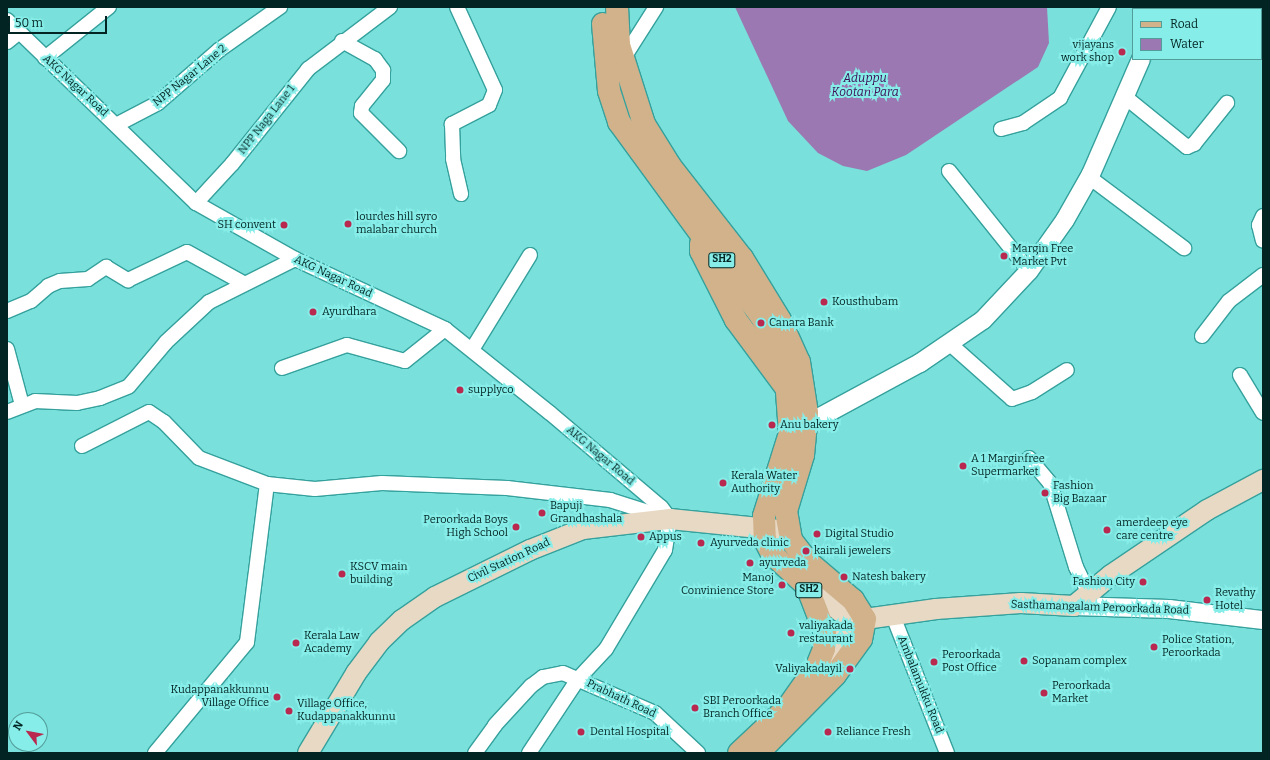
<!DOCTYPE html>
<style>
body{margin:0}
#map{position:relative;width:1270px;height:760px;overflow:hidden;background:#7ae0db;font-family:Bitter,serif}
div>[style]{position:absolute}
.water>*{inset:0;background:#9b78b2}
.roads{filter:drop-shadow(1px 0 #35a19d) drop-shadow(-1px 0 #35a19d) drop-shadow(0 1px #35a19d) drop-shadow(0 -1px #35a19d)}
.minor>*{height:14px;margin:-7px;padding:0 7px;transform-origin:7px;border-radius:7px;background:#fff}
.tertiary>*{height:18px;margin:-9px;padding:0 9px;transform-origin:9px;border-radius:9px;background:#fff}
.secondary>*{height:20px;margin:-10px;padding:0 10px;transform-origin:10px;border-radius:10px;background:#e8d9c5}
.primary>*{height:22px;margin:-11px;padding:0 11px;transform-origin:11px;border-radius:11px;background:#d1b28b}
.dots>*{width:11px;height:11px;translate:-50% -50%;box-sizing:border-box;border:2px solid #87ede8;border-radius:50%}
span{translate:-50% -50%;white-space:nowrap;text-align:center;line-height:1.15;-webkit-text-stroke:4px #87ede8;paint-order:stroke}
.shield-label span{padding:1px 3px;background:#87ede8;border:1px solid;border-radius:3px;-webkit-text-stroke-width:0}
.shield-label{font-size:10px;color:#022422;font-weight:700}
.poi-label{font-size:11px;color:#022422}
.right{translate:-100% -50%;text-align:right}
.left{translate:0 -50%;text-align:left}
.street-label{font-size:11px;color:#022422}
.water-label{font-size:12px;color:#3d0d55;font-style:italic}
.frame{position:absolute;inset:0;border:8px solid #022422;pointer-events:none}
.legend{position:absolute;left:1132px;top:8px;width:130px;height:52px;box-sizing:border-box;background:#87ede8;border:1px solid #529d99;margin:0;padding:5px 7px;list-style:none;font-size:12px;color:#022422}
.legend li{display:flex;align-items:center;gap:8px;height:20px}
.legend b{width:20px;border:1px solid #529d99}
.north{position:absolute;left:8px;top:712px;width:40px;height:40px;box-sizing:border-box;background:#87ede8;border:1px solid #529d99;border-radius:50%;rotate:302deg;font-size:11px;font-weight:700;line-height:16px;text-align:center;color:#022422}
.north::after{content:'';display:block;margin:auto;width:14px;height:18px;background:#b8284f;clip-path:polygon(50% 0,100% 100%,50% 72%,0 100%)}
.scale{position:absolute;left:8px;top:16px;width:99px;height:18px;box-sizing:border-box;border:2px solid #022422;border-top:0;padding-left:5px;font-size:12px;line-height:14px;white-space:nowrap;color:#022422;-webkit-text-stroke:3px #87ede8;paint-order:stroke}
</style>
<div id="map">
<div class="water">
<div style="clip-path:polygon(735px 7px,1047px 7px,1049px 43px,1038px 67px,906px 155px,867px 171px,843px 166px,818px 153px,788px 121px)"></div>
</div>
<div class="roads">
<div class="minor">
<div style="left:457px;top:7px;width:91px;rotate:65.4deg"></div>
<div style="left:495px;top:90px;width:16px;rotate:112deg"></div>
<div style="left:489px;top:105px;width:42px;rotate:152.8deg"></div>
<div style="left:452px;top:124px;width:35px;rotate:88deg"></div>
<div style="left:453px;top:159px;width:36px;rotate:77deg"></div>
<div style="left:1152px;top:7px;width:4px;rotate:27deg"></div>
<div style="left:7px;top:20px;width:263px;rotate:44.1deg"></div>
<div style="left:196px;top:203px;width:114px;rotate:29.5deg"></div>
<div style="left:295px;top:259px;width:166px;rotate:25deg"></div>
<div style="left:445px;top:329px;width:134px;rotate:38.7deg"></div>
<div style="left:550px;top:413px;width:145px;rotate:40.3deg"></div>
<div style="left:661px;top:507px;width:15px;rotate:53deg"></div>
<div style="left:342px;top:41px;width:38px;rotate:29deg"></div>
<div style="left:375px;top:59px;width:14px;rotate:54deg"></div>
<div style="left:383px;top:70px;width:10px;rotate:90deg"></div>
<div style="left:383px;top:80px;width:33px;rotate:129deg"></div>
<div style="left:362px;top:106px;width:7px;rotate:98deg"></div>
<div style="left:361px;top:113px;width:54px;rotate:45deg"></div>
<div style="left:7px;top:42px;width:14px;rotate:-39deg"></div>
<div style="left:45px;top:58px;width:82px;rotate:-38.6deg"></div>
<div style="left:623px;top:59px;width:62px;rotate:-57.6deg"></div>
<div style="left:1124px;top:96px;width:81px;rotate:39deg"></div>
<div style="left:1187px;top:147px;width:8px;rotate:-23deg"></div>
<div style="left:1194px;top:144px;width:53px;rotate:-51.2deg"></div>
<div style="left:116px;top:125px;width:47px;rotate:-27.6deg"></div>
<div style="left:158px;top:103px;width:81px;rotate:-41deg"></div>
<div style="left:219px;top:50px;width:75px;rotate:-35.2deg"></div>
<div style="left:1001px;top:129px;width:23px;rotate:-15deg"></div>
<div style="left:1023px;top:123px;width:45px;rotate:-34deg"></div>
<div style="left:1060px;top:98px;width:103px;rotate:-61.7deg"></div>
<div style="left:949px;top:171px;width:128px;rotate:51.3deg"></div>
<div style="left:1089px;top:177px;width:119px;rotate:36.8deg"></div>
<div style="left:196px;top:203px;width:53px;rotate:-47.3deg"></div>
<div style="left:232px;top:164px;width:122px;rotate:-51.3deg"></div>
<div style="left:308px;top:69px;width:103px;rotate:-37.1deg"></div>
<div style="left:1263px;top:216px;width:10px;rotate:114deg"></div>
<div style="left:1259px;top:225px;width:16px;rotate:76deg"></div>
<div style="left:7px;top:311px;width:26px;rotate:-23deg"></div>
<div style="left:31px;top:301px;width:23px;rotate:-41deg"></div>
<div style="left:48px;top:286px;width:13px;rotate:-23deg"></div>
<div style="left:60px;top:281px;width:28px;rotate:-4deg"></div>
<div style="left:88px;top:279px;width:22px;rotate:-34deg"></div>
<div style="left:106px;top:267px;width:26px;rotate:31deg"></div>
<div style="left:128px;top:280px;width:65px;rotate:-25.4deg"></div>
<div style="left:187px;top:252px;width:66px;rotate:28.9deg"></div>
<div style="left:1202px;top:336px;width:44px;rotate:-52.4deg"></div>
<div style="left:1229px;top:301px;width:43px;rotate:-37.4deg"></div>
<div style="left:949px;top:343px;width:84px;rotate:41.6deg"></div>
<div style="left:1012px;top:399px;width:21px;rotate:-19deg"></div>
<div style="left:1032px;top:392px;width:41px;rotate:-32.2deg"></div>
<div style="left:473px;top:348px;width:109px;rotate:-58.5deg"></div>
<div style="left:7px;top:349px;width:58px;rotate:75deg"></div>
<div style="left:282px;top:368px;width:69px;rotate:-19.5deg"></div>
<div style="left:347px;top:345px;width:60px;rotate:15.4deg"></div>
<div style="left:405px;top:361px;width:51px;rotate:-38.7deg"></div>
<div style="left:1240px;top:375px;width:44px;rotate:58.8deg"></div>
<div style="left:7px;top:412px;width:30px;rotate:-21deg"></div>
<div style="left:35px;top:401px;width:42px;rotate:2.7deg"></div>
<div style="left:77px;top:403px;width:24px;rotate:-12deg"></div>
<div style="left:100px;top:398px;width:31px;rotate:-22deg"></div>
<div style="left:129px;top:386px;width:57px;rotate:-49.9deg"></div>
<div style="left:166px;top:342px;width:59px;rotate:-42.9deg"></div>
<div style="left:209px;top:302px;width:96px;rotate:-26.6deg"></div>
<div style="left:82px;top:446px;width:75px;rotate:-26.9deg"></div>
<div style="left:149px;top:412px;width:18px;rotate:34deg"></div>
<div style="left:164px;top:422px;width:50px;rotate:45.8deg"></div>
<div style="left:199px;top:458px;width:73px;rotate:20.9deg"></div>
<div style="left:267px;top:484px;width:48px;rotate:5.9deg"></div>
<div style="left:315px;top:489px;width:67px;rotate:-5.1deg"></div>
<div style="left:382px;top:483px;width:125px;rotate:2.3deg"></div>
<div style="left:507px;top:488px;width:104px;rotate:6.6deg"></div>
<div style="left:610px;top:500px;width:57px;rotate:17.5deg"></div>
<div style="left:1029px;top:458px;width:33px;rotate:50deg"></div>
<div style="left:1050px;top:483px;width:88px;rotate:72.8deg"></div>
<div style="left:1076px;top:567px;width:30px;rotate:64deg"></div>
<div style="left:893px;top:616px;width:147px;rotate:68.5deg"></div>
<div style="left:155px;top:753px;width:144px;rotate:-50.3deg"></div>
<div style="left:247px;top:642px;width:159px;rotate:-82.8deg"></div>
<div style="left:475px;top:753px;width:34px;rotate:-54deg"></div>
<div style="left:495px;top:725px;width:53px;rotate:-47.3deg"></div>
<div style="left:531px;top:686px;width:15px;rotate:-37deg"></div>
<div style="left:543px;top:677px;width:20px;rotate:-11deg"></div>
<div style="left:563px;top:673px;width:100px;rotate:23.5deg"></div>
<div style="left:655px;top:713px;width:59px;rotate:42.9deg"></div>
<div style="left:529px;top:753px;width:89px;rotate:-56.5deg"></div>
<div style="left:578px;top:679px;width:41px;rotate:-47deg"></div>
<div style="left:606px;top:649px;width:115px;rotate:-59.2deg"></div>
<div style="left:665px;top:550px;width:31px;rotate:-81deg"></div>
</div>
<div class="tertiary">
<div style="left:1167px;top:9px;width:2px;rotate:-63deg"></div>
<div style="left:796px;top:430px;width:141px;rotate:-28.4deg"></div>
<div style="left:920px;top:363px;width:76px;rotate:-34.3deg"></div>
<div style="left:983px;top:320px;width:67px;rotate:-46.8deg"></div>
<div style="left:1029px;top:271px;width:62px;rotate:-54.8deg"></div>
<div style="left:1065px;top:220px;width:53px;rotate:-60.5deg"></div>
<div style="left:1091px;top:174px;width:125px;rotate:-66.5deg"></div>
<div style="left:1074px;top:606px;width:95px;rotate:1.8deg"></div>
<div style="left:1169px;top:609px;width:95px;rotate:6.7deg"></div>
</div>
<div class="secondary">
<div style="left:807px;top:586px;width:43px;rotate:37.4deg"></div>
<div style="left:841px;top:612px;width:25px;rotate:16deg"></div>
<div style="left:865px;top:619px;width:72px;rotate:-8deg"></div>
<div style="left:936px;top:609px;width:85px;rotate:-4deg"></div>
<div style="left:1021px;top:603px;width:53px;rotate:3.2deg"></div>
<div style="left:1074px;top:606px;width:48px;rotate:-40deg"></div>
<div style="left:1111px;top:575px;width:116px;rotate:-34.1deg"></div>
<div style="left:1207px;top:510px;width:64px;rotate:-28.2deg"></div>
<div style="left:818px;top:664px;width:43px;rotate:-48.8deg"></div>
<div style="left:846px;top:632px;width:23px;rotate:-34deg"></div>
<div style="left:308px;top:753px;width:93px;rotate:-59deg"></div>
<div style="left:356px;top:673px;width:39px;rotate:-53deg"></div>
<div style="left:379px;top:642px;width:32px;rotate:-44deg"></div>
<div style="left:402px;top:620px;width:40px;rotate:-34.9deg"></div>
<div style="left:435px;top:597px;width:106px;rotate:-26.3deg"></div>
<div style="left:530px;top:550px;width:57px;rotate:-21.6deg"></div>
<div style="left:583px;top:529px;width:88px;rotate:-6.6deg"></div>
<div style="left:670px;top:519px;width:119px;rotate:5.8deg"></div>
</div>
<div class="primary">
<div style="left:617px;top:7px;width:38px;rotate:87deg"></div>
<div style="left:619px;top:45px;width:83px;rotate:72.4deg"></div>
<div style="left:644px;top:124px;width:49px;rotate:58.2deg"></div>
<div style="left:670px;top:166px;width:117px;rotate:52deg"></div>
<div style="left:742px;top:258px;width:73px;rotate:58.5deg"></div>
<div style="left:780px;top:320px;width:46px;rotate:65.7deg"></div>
<div style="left:799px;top:362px;width:52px;rotate:81.1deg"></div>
<div style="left:807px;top:413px;width:42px;rotate:95.4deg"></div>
<div style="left:803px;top:455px;width:59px;rotate:106.9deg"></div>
<div style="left:786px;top:511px;width:29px;rotate:80deg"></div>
<div style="left:791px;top:540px;width:28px;rotate:52deg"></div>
<div style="left:808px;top:562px;width:59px;rotate:40.2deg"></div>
<div style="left:853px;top:600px;width:22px;rotate:58deg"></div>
<div style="left:865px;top:619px;width:20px;rotate:101deg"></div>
<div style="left:861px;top:639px;width:44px;rotate:125.8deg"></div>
<div style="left:835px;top:675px;width:110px;rotate:134.6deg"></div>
<div style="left:603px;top:24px;width:67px;rotate:84.9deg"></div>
<div style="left:609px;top:91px;width:33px;rotate:72deg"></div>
<div style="left:619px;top:122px;width:244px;rotate:53.8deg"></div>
<div style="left:763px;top:319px;width:51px;rotate:64.4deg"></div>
<div style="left:785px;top:365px;width:68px;rotate:85.8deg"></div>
<div style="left:790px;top:433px;width:87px;rotate:107.4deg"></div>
<div style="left:764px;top:516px;width:24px;rotate:88deg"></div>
<div style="left:765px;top:540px;width:16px;rotate:63deg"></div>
<div style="left:772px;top:554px;width:47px;rotate:42.4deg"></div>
<div style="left:807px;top:586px;width:50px;rotate:69deg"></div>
<div style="left:825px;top:633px;width:16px;rotate:94deg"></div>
<div style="left:824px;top:649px;width:18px;rotate:112deg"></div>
<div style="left:817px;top:666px;width:50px;rotate:125.3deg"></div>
<div style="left:788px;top:707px;width:67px;rotate:136.8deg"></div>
<div style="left:701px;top:244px;width:7px;rotate:90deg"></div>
<div style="left:701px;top:251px;width:77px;rotate:63.1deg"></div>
<div style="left:736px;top:320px;width:82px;rotate:53.4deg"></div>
</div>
</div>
<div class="dots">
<div style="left:1122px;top:52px;background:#b8284f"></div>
<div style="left:348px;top:224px;background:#b8284f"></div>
<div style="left:284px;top:225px;background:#b8284f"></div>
<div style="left:1004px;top:256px;background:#b8284f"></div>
<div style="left:824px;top:302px;background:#b8284f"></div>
<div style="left:313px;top:312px;background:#b8284f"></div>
<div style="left:761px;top:323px;background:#b8284f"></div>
<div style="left:460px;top:390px;background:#b8284f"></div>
<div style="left:772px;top:425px;background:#b8284f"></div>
<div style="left:963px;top:466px;background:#b8284f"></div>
<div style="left:723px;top:483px;background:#b8284f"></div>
<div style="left:1045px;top:493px;background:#b8284f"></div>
<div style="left:542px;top:513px;background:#b8284f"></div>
<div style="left:516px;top:527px;background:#b8284f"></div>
<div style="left:1107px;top:530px;background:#b8284f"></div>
<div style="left:817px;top:534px;background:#b8284f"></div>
<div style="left:641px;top:537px;background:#b8284f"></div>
<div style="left:701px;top:543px;background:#b8284f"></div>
<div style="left:806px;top:551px;background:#b8284f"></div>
<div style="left:750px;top:563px;background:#b8284f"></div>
<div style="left:342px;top:574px;background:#b8284f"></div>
<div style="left:844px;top:577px;background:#b8284f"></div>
<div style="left:1143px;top:582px;background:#b8284f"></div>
<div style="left:782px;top:585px;background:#b8284f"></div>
<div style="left:1207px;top:600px;background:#b8284f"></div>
<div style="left:791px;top:633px;background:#b8284f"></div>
<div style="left:296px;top:643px;background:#b8284f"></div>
<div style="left:1154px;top:647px;background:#b8284f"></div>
<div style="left:1024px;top:661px;background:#b8284f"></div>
<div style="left:934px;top:662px;background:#b8284f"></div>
<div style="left:850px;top:669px;background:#b8284f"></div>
<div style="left:1044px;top:693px;background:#b8284f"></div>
<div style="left:277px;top:697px;background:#b8284f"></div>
<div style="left:695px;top:708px;background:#b8284f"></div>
<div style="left:289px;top:711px;background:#b8284f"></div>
<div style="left:581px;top:732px;background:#b8284f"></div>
<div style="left:828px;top:732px;background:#b8284f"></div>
</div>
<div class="shield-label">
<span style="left:722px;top:260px">SH2</span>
<span style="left:809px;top:590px">SH2</span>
</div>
<div class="poi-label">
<span class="right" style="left:1114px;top:52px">vijayans<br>work shop</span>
<span class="left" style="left:356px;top:224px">lourdes hill syro<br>malabar church</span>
<span class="right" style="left:276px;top:225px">SH convent</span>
<span class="left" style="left:1012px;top:256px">Margin Free<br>Market Pvt</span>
<span class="left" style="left:832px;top:302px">Kousthubam</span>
<span class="left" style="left:322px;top:312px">Ayurdhara</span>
<span class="left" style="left:769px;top:323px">Canara Bank</span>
<span class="left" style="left:468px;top:390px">supplyco</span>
<span class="left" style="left:780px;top:425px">Anu bakery</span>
<span class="left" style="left:971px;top:466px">A 1 Marginfree<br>Supermarket</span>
<span class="left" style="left:731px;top:483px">Kerala Water<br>Authority</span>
<span class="left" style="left:1053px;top:493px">Fashion<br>Big Bazaar</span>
<span class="left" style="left:550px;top:513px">Bapuji<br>Grandhashala</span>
<span class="right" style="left:508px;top:527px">Peroorkada Boys<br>High School</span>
<span class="left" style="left:1116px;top:530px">amerdeep eye<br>care centre</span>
<span class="left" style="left:825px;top:534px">Digital Studio</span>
<span class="left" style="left:649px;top:537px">Appus</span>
<span class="left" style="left:710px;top:543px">Ayurveda clinic</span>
<span class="left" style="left:814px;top:551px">kairali jewelers</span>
<span class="left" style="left:759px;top:563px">ayurveda</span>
<span class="left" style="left:350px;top:574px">KSCV main<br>building</span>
<span class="left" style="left:852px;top:577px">Natesh bakery</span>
<span class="right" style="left:774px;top:585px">Manoj<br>Convinience Store</span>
<span class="right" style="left:1135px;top:582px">Fashion City</span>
<span class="left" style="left:1215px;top:600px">Revathy<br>Hotel</span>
<span class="left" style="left:799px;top:633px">valiyakada<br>restaurant</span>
<span class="left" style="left:304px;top:643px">Kerala Law<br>Academy</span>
<span class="left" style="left:1162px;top:647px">Police Station,<br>Peroorkada</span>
<span class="left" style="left:942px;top:662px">Peroorkada<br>Post Office</span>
<span class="left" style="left:1032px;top:661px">Sopanam complex</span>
<span class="right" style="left:842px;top:669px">Valiyakadayil</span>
<span class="left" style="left:1052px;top:693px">Peroorkada<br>Market</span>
<span class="right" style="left:269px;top:697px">Kudappanakkunnu<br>Village Office</span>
<span class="left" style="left:703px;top:708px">SBI Peroorkada<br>Branch Office</span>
<span class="left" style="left:297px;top:711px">Village Office,<br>Kudappanakkunnu</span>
<span class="left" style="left:590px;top:732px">Dental Hospital</span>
<span class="left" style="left:836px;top:732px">Reliance Fresh</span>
</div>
<div class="street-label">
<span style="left:190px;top:76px;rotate:-39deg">NPP Nagar Lane 2</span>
<span style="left:75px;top:86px;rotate:43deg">AKG Nagar Road</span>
<span style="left:267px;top:120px;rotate:-52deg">NPP Naga Lane 1</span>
<span style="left:333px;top:277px;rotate:25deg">AKG Nagar Road</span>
<span style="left:600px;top:456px;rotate:40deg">AKG Nagar Road</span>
<span style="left:509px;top:561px;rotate:-25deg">Civil Station Road</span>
<span style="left:1100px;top:608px;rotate:2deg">Sasthamangalam Peroorkada Road</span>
<span style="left:920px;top:685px;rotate:68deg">Ambalamukku Road</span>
<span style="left:621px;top:699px;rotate:25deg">Prabhath Road</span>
</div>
<div class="water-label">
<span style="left:865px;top:86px">Aduppu<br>Kootan Para</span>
</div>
<div class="frame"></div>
<ul class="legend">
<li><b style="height:5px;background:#d1b28b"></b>Road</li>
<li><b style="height:11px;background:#9b78b2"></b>Water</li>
</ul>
<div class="north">N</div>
<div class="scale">50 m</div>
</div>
